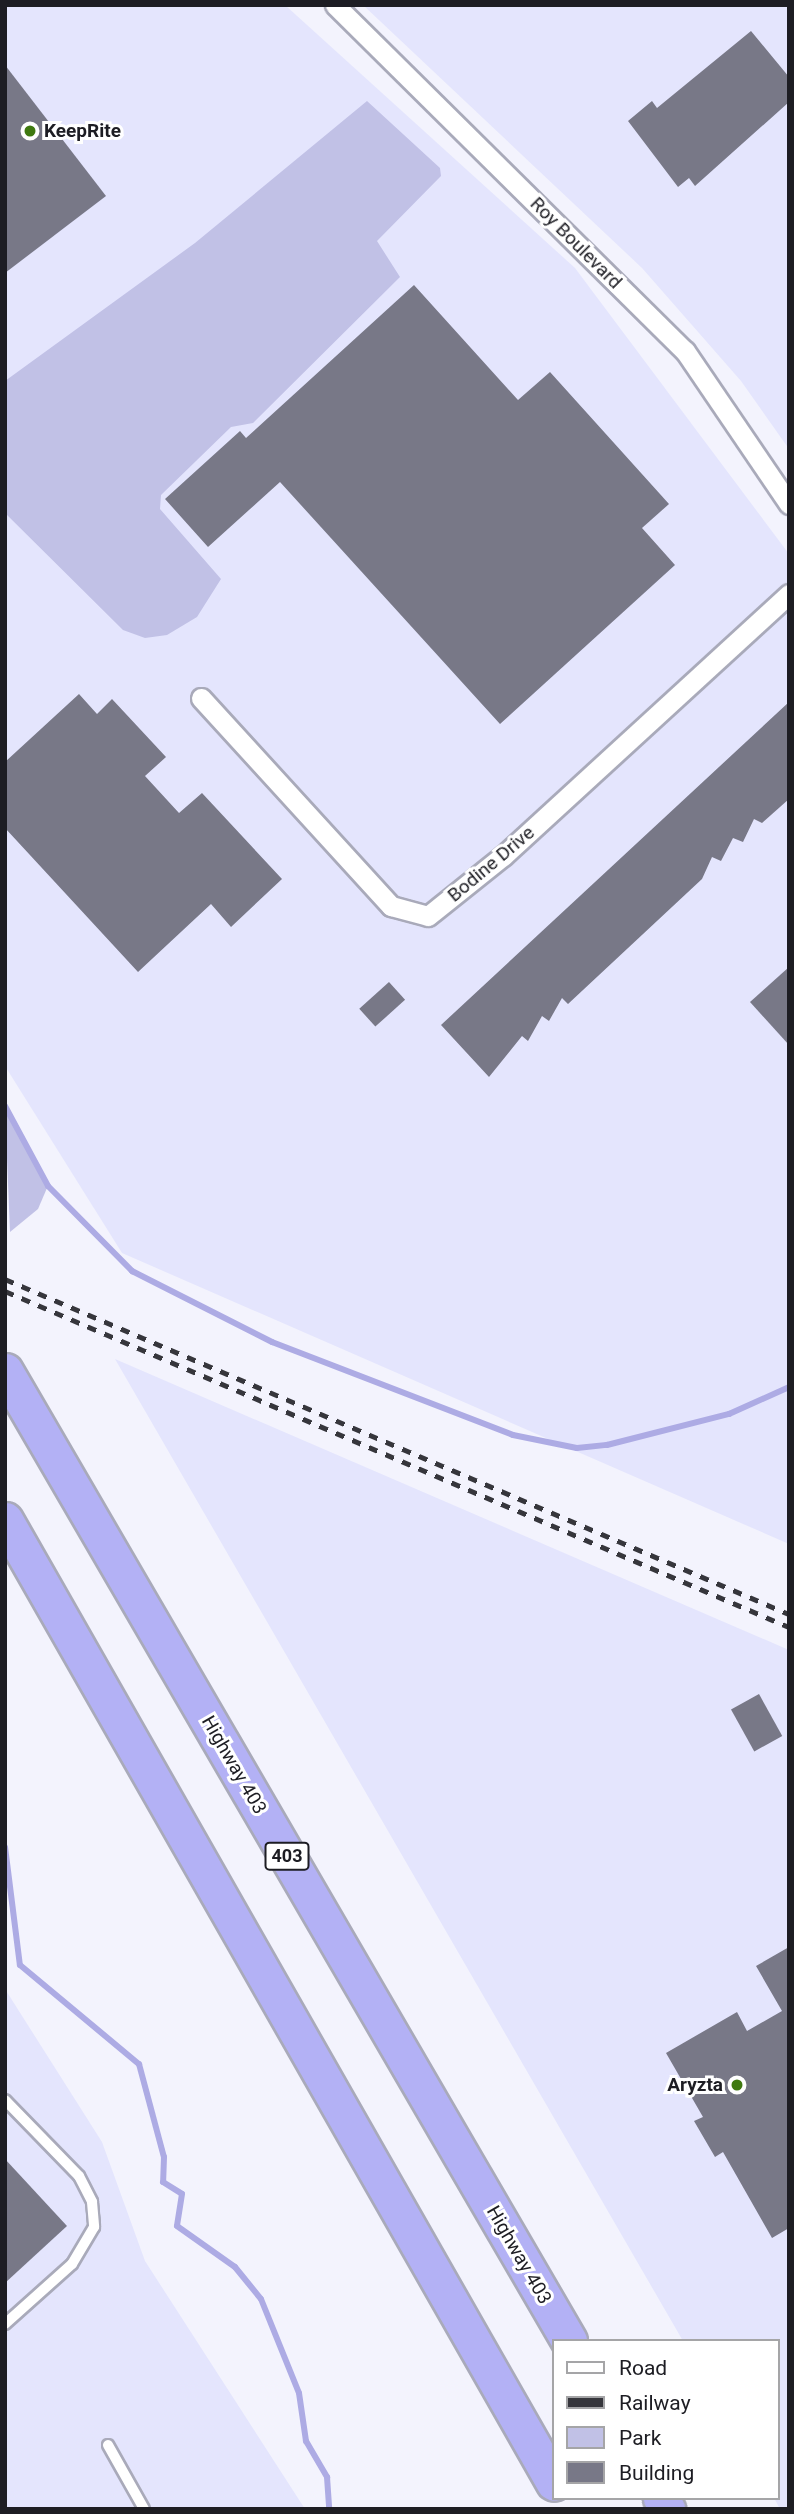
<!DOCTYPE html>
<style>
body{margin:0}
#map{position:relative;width:794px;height:2514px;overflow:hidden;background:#f3f3fd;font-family:Roboto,sans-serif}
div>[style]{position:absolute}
.built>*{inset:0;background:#e4e5fd}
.green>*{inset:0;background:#c1c1e6}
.stream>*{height:6px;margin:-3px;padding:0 3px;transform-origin:3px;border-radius:3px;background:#adabe4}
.building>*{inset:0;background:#787887;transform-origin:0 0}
.roads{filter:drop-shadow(2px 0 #a9aaba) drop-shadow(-2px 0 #a9aaba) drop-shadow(0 2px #a9aaba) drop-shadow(0 -2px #a9aaba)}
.lane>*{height:10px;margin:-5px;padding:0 5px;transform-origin:5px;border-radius:5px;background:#fff}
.street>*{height:19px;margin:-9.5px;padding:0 9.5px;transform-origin:9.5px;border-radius:9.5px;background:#fff}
.highway>*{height:35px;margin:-17.5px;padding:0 17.5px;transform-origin:17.5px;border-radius:17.5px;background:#b3b1f5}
.rail>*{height:5px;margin-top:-2.5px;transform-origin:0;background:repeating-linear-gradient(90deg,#36363c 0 9px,transparent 0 18px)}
.dots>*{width:19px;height:19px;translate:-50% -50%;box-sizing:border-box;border:4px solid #fff;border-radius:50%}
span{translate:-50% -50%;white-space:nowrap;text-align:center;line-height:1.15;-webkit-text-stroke:6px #fff;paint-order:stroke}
.shield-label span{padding:2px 5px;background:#fff;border:2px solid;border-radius:5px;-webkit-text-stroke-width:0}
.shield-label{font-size:18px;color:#1d1d23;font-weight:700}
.poi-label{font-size:19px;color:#1d1d23;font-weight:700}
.left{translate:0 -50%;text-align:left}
.right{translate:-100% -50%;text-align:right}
.street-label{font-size:19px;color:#1d1d23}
.frame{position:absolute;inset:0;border:7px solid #1d1d23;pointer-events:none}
.legend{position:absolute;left:552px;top:2339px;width:228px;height:161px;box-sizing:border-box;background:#fff;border:2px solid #a5a5a7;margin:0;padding:9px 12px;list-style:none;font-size:21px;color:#1d1d23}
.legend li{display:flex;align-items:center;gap:14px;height:35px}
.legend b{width:35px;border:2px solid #a5a5a7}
</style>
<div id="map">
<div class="built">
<div style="clip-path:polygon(5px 5px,285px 5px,575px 268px,789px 554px,789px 1544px,122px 1253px,5px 1066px)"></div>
<div style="clip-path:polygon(363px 5px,789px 5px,789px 449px,741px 381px,642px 268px)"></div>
<div style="clip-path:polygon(115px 1359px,789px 1650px,789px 2509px,780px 2509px,774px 2498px,778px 2341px,683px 2341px)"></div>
<div style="clip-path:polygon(5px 1989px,102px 2142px,145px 2261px,305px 2509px,5px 2509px)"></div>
</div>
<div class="green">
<div style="clip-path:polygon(367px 101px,440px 168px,441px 176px,377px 241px,400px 277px,253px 423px,231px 427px,161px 495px,160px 509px,221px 579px,197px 617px,167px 635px,145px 638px,123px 630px,5px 513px,5px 381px,195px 243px)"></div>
<div style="clip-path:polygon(5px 1109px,47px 1188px,38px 1209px,10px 1232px)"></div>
</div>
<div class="stream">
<div style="left:5px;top:1106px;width:91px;rotate:61.7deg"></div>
<div style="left:48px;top:1186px;width:120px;rotate:45.3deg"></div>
<div style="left:132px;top:1271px;width:157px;rotate:26.9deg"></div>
<div style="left:272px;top:1342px;width:258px;rotate:21.1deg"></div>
<div style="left:513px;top:1435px;width:65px;rotate:11.5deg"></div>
<div style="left:577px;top:1448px;width:30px;rotate:-6deg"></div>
<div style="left:607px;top:1445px;width:126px;rotate:-14.3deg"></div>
<div style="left:729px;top:1414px;width:66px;rotate:-24.2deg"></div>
<div style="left:5px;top:1847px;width:119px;rotate:82.8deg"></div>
<div style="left:20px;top:1965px;width:155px;rotate:39.8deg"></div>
<div style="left:139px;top:2064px;width:96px;rotate:75deg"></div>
<div style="left:164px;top:2157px;width:25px;rotate:92deg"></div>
<div style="left:163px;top:2182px;width:22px;rotate:32deg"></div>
<div style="left:182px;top:2194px;width:32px;rotate:99deg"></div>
<div style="left:177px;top:2226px;width:71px;rotate:35.3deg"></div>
<div style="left:235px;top:2267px;width:41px;rotate:50.9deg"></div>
<div style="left:261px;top:2299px;width:101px;rotate:68deg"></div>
<div style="left:299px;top:2393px;width:49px;rotate:81.7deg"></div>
<div style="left:306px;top:2441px;width:42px;rotate:59.7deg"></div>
<div style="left:327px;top:2477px;width:32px;rotate:86deg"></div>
</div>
<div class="building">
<div style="clip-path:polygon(751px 31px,789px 77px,789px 102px,695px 186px,689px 178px,678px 187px,628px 121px,652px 101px,657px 108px)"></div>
<div style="clip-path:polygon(5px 65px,106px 196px,5px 273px)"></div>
<div style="clip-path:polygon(414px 285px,518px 400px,550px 372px,669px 504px,642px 528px,675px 565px,500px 724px,280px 482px,208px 547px,165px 499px,240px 431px,246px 438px)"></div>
<div style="clip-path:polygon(79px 694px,97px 714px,112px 699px,166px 757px,145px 776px,179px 813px,202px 793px,282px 879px,231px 927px,211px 904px,138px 972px,5px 828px,5px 762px)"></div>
<div style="clip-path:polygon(789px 702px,789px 799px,762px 823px,754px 819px,743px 842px,733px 838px,721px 861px,712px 857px,702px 879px,568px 1004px,562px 998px,549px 1021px,542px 1016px,528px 1041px,522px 1036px,489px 1077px,441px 1025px)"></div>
<div style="clip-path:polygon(789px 967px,789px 1045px,750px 1002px)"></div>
<div style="left:389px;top:982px;width:24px;height:40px;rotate:48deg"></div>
<div style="left:759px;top:1694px;width:48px;height:32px;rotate:61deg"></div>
<div style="clip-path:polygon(789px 1947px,789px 2228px,772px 2238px,723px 2152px,715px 2157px,694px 2121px,703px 2117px,666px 2053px,737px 2012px,747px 2031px,782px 2011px,756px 1966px)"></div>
<div style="clip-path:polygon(5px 2159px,67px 2226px,5px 2283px)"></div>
</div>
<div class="roads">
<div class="lane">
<div style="left:5px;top:2100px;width:106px;rotate:45.8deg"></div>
<div style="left:79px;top:2176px;width:29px;rotate:63deg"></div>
<div style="left:92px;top:2202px;width:25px;rotate:85deg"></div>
<div style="left:94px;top:2227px;width:43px;rotate:120.7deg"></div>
<div style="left:72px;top:2264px;width:90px;rotate:138.2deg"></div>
<div style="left:108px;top:2445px;width:73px;rotate:60.6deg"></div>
</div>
<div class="street">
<div style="left:335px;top:5px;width:492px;rotate:44.7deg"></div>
<div style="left:685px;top:351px;width:185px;rotate:55.8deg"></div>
<div style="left:201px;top:698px;width:282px;rotate:47.6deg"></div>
<div style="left:391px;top:906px;width:38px;rotate:15deg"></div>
<div style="left:428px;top:916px;width:96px;rotate:-38.7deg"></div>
<div style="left:503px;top:856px;width:388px;rotate:-42.5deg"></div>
</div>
<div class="highway">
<div style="left:5px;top:1371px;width:1122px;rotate:59.82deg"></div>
<div style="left:5px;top:1520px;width:1108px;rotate:60.31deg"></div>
<div style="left:661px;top:2498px;width:13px;rotate:61deg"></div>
</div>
</div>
<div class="rail">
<div style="left:5px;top:1279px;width:853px;rotate:23.14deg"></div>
<div style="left:5px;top:1291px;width:853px;rotate:23.2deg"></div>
</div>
<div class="dots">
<div style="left:30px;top:131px;background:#3f7910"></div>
<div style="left:737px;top:2085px;background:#3f7910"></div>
</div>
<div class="shield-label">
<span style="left:287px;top:1856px">403</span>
</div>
<div class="poi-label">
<span class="left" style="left:44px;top:131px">KeepRite</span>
<span class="right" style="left:723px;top:2085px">Aryzta</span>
</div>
<div class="street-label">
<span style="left:576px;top:243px;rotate:45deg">Roy Boulevard</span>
<span style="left:491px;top:864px;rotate:-40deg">Bodine Drive</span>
<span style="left:234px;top:1765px;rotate:60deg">Highway 403</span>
<span style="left:519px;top:2255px;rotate:60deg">Highway 403</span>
</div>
<div class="frame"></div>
<ul class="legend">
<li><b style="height:9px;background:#fff"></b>Road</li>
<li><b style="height:9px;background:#36363c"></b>Railway</li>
<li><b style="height:19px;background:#c1c1e6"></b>Park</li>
<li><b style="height:19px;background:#787887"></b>Building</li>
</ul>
</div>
